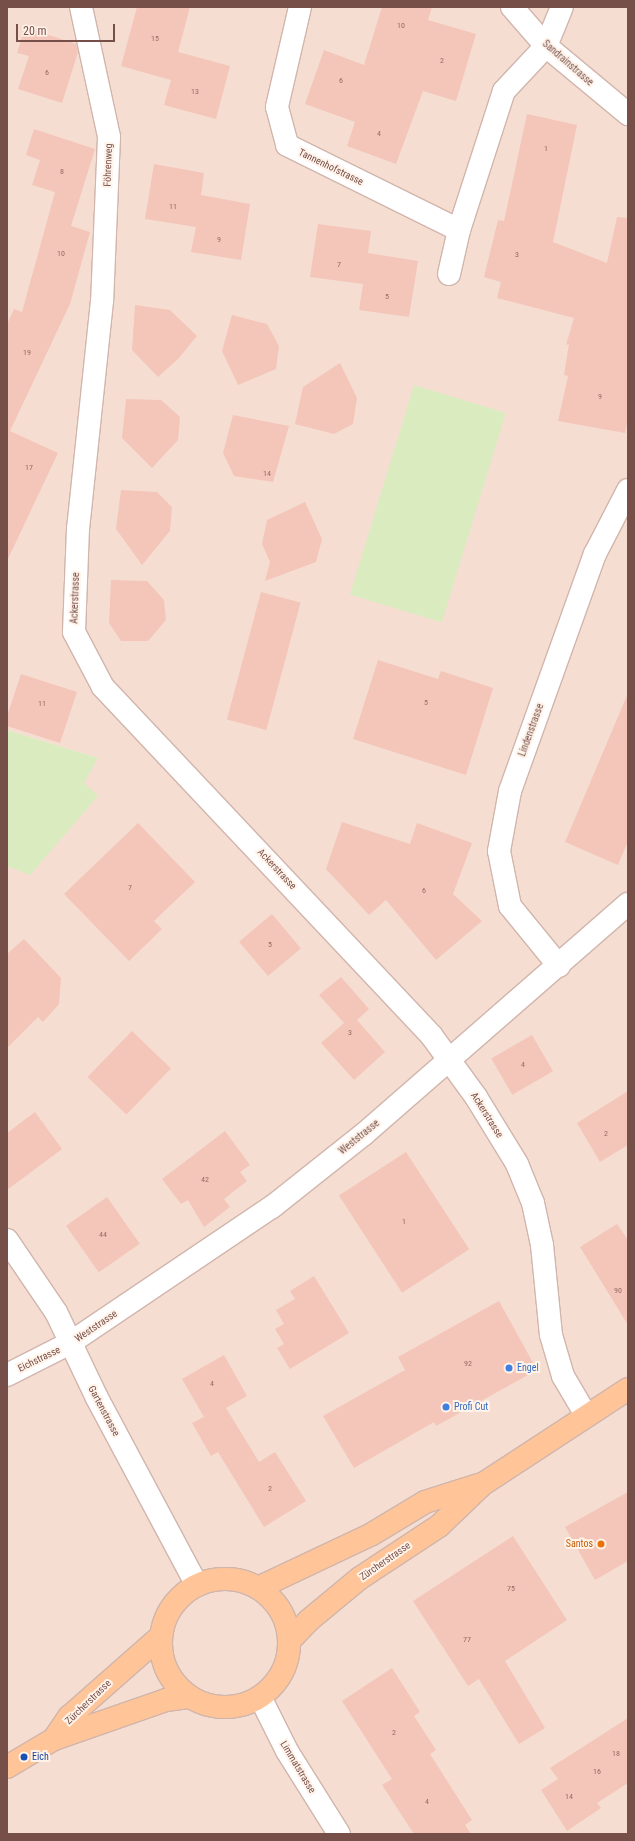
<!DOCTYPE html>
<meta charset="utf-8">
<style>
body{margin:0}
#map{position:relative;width:635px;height:1841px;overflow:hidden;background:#fdeee2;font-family:"Roboto Condensed",sans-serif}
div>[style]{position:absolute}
.residential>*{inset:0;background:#f5ded1}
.green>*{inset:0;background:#daebc0;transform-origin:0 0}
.building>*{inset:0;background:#f4c5b9;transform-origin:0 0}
.roads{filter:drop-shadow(1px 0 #d1b5ac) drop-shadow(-1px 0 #d1b5ac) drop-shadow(0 1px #d1b5ac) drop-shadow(0 -1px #d1b5ac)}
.minor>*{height:22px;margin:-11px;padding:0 11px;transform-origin:11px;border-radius:11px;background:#fff}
.major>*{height:22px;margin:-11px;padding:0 11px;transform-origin:11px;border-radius:11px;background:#ffc598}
.major>.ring{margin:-11px;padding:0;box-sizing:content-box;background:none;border:22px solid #ffc598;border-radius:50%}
.dots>*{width:11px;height:11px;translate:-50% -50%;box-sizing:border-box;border:2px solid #fff3ea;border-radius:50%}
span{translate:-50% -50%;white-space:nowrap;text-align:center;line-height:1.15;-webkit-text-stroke:4px #fff3ea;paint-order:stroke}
.number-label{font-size:8px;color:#966c64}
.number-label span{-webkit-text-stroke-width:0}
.street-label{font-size:10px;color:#764f48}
.shop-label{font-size:10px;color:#366cbe}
.left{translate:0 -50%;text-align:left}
.food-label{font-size:10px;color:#c56008}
.right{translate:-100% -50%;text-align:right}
.transit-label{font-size:10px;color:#164399}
.frame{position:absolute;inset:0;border:8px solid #764f48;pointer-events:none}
.scale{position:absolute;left:16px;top:24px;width:99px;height:18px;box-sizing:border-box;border:2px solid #764f48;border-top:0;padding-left:5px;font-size:12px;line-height:14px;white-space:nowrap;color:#764f48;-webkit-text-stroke:3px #fff3ea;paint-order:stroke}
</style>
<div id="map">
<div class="residential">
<div style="clip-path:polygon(7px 7px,628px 7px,628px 1834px,7px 1834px,7px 866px,30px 874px,98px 758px,7px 730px)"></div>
</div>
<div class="green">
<div style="left:414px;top:385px;width:96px;height:219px;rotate:17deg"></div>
<div style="clip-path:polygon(7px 730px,98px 758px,84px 783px,98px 796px,30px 875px,7px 866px)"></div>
</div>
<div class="building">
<div style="clip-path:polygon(137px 7px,190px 7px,178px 52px,230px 66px,216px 119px,164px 105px,171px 80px,121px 66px)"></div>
<div style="clip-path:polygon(382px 7px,432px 7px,428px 20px,476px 34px,456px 101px,423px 91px,396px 164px,347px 146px,355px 122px,305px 104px,324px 50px,364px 65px)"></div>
<div style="clip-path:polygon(25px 27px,76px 44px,78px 52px,62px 103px,18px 89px,29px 56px,17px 53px)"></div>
<div style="clip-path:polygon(527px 114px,577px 125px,553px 242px,607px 263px,617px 217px,628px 218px,628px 417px,625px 433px,558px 421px,568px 376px,564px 375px,569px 344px,566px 345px,574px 318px,497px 298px,501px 282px,484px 277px,498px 220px,504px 221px)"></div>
<div style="clip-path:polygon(34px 129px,95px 149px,71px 226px,90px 232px,70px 304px,10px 431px,58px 453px,7px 561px,7px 324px,14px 309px,22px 312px,55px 192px,32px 185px,40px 160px,26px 155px)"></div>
<div style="clip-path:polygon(154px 164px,204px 173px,201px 195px,250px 204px,241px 260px,191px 252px,196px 227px,145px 219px)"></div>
<div style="clip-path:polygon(318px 224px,371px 231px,368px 253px,418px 261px,409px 317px,359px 310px,363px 284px,310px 277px)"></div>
<div style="clip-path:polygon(135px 305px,170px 310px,197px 336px,178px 359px,158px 377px,132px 350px)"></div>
<div style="clip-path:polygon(232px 315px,267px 324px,279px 346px,276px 369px,238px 385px,222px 351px)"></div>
<div style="clip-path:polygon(340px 363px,357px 398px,353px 424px,334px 434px,295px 424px,303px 387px)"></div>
<div style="clip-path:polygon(126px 399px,161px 400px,180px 417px,178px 440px,152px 468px,122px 438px)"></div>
<div style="clip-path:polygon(233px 415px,289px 426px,273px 482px,234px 476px,223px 453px)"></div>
<div style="clip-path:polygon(121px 490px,157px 492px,172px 507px,170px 531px,142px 565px,116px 529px)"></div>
<div style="clip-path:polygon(305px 502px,322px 539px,316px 562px,265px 581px,270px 562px,262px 544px,267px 520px)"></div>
<div style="clip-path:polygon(111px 580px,147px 581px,164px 600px,166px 620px,148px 641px,121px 641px,109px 623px)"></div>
<div style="left:261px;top:592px;width:41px;height:132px;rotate:15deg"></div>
<div style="clip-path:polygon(378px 660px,438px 679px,441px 671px,493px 688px,466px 775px,353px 739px)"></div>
<div style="clip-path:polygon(21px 674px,77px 692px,60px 743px,7px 726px,7px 716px)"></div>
<div style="clip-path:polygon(628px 693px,628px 841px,618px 865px,565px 842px)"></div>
<div style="clip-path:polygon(342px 822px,410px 844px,417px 823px,472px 843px,453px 894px,482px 921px,436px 960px,386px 900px,369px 915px,326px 869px)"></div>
<div style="clip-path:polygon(138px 823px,195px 882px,154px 921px,162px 929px,129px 961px,64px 894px)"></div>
<div style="left:272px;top:914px;width:45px;height:43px;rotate:50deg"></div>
<div style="clip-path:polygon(24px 939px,61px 978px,59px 1004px,43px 1022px,38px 1017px,7px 1048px,7px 954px)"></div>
<div style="clip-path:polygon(341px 977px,369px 1009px,357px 1020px,385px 1052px,354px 1080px,321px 1043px,344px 1023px,319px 995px)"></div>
<div style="left:132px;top:1031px;width:54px;height:64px;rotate:44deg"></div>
<div style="left:532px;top:1035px;width:42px;height:47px;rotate:60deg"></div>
<div style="clip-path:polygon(628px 1091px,628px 1145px,600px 1162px,577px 1123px)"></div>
<div style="clip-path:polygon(35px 1112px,62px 1149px,7px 1190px,7px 1133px)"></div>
<div style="clip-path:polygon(225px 1131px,250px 1165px,240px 1172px,247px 1181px,224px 1199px,230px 1207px,204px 1227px,188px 1200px,181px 1204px,162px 1179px)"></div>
<div style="left:406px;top:1152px;width:116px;height:80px;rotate:57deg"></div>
<div style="left:107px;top:1197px;width:57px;height:50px;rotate:55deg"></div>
<div style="clip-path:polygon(617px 1224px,628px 1240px,628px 1325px,580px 1247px)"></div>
<div style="clip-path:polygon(314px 1276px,349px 1333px,290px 1369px,277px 1348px,284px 1344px,275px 1329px,284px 1324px,276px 1310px,295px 1299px,290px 1291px)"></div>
<div style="clip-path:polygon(499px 1301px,537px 1370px,436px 1426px,434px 1422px,354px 1468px,323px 1416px,405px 1370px,398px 1357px)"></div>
<div style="clip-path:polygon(224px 1355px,247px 1396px,226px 1408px,259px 1462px,275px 1452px,306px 1501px,264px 1527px,218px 1452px,211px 1456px,192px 1423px,204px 1417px,182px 1379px)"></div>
<div style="clip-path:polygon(628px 1492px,628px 1561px,595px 1580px,565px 1527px)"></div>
<div style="clip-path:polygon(513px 1536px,567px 1620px,505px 1661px,545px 1728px,519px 1744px,479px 1679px,468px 1686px,413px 1601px)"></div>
<div style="clip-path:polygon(392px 1668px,420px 1712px,414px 1716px,436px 1750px,430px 1754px,472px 1820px,465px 1825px,471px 1834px,414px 1834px,382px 1785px,392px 1779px,342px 1701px)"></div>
<div style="clip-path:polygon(628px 1718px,628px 1783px,597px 1803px,601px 1808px,567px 1831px,541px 1790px,558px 1779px,550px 1768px)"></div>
</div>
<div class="roads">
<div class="minor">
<div style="left:81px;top:7px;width:133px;rotate:77.8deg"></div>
<div style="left:109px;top:137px;width:164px;rotate:92.4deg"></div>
<div style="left:102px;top:301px;width:228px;rotate:96deg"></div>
<div style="left:78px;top:528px;width:104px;rotate:92.2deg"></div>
<div style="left:74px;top:632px;width:62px;rotate:62.2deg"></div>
<div style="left:103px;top:687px;width:478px;rotate:46.7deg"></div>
<div style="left:431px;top:1035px;width:77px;rotate:54deg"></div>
<div style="left:476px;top:1097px;width:79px;rotate:58.5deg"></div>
<div style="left:517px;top:1164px;width:42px;rotate:67.7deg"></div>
<div style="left:533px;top:1203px;width:43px;rotate:77.9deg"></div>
<div style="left:542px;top:1245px;width:90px;rotate:84.3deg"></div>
<div style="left:551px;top:1335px;width:43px;rotate:73.7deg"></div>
<div style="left:563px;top:1376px;width:45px;rotate:59.5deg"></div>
<div style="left:300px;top:7px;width:103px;rotate:103deg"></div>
<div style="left:277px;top:107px;width:39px;rotate:75deg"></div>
<div style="left:287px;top:145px;width:192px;rotate:26.3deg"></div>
<div style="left:459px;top:230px;width:146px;rotate:-72.1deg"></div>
<div style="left:504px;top:91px;width:62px;rotate:-47deg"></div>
<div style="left:546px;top:46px;width:42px;rotate:-67.7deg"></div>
<div style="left:512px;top:7px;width:52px;rotate:48.9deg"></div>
<div style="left:546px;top:46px;width:107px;rotate:39.7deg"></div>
<div style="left:449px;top:274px;width:45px;rotate:-77.2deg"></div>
<div style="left:559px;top:966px;width:77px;rotate:-129.2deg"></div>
<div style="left:510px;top:906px;width:56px;rotate:-101.3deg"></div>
<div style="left:499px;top:851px;width:61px;rotate:-79.6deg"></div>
<div style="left:510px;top:791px;width:252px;rotate:-70.3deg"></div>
<div style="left:595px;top:554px;width:72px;rotate:-62.7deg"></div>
<div style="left:7px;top:1240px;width:87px;rotate:55.8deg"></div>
<div style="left:56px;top:1312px;width:95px;rotate:64.5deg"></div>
<div style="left:97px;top:1398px;width:212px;rotate:61.9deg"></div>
<div style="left:7px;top:1375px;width:71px;rotate:-26.9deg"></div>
<div style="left:70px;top:1343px;width:244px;rotate:-34deg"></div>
<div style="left:272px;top:1207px;width:117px;rotate:-38.4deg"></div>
<div style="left:364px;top:1134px;width:350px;rotate:-41.1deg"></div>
<div style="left:260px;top:1697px;width:60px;rotate:63.4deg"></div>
<div style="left:287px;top:1751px;width:98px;rotate:57.9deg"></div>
</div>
<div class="major">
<div class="ring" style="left:161px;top:1579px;width:106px;height:106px"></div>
<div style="left:258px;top:1588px;width:126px;rotate:-25.3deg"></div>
<div style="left:372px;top:1534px;width:62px;rotate:-31.1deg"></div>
<div style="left:425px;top:1502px;width:56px;rotate:-17.8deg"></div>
<div style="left:289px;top:1641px;width:28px;rotate:-46deg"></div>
<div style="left:308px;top:1621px;width:67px;rotate:-39.6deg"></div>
<div style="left:360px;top:1578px;width:95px;rotate:-33.4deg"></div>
<div style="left:439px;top:1526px;width:61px;rotate:-43.7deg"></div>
<div style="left:483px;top:1484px;width:173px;rotate:-33.2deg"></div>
<div style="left:54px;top:1739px;width:27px;rotate:-56deg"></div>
<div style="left:69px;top:1717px;width:123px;rotate:-41.4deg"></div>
<div style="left:7px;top:1767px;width:55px;rotate:-30.8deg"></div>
<div style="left:54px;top:1739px;width:119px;rotate:-19.2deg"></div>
<div style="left:166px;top:1700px;width:23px;rotate:-7deg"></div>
</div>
</div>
<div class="dots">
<div style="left:509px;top:1368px;background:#3f7fe0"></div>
<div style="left:446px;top:1407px;background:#3f7fe0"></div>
<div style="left:601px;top:1544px;background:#e8710a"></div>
<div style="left:24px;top:1757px;background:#1a4fb4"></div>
</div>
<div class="number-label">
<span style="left:401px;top:26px">10</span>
<span style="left:155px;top:39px">15</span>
<span style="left:442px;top:61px">2</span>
<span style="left:47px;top:73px">6</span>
<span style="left:341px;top:81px">6</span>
<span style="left:195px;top:92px">13</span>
<span style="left:379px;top:134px">4</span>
<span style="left:546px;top:149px">1</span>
<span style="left:62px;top:172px">8</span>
<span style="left:173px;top:207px">11</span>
<span style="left:219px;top:240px">9</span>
<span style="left:61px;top:254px">10</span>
<span style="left:517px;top:255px">3</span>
<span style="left:339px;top:265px">7</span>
<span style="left:387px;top:297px">5</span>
<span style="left:27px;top:353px">19</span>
<span style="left:600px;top:397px">9</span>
<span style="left:29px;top:468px">17</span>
<span style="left:267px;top:474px">14</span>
<span style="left:426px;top:703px">5</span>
<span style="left:42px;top:704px">11</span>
<span style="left:130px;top:888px">7</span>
<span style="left:424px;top:891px">6</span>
<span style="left:270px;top:945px">5</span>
<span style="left:350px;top:1033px">3</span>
<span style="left:523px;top:1065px">4</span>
<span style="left:606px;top:1134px">2</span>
<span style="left:205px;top:1180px">42</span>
<span style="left:404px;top:1222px">1</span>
<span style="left:103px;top:1235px">44</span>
<span style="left:618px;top:1291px">90</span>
<span style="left:468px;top:1364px">92</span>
<span style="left:212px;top:1384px">4</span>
<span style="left:270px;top:1489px">2</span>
<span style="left:511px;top:1589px">75</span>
<span style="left:467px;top:1640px">77</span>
<span style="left:394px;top:1733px">2</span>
<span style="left:616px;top:1754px">18</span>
<span style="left:597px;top:1772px">16</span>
<span style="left:569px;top:1797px">14</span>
<span style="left:427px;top:1802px">4</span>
</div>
<div class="street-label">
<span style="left:568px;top:63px;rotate:41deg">Sandrainstrasse</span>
<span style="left:108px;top:165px;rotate:-88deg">Föhrenweg</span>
<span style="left:331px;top:167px;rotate:26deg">Tannenhofstrasse</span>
<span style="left:75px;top:598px;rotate:-88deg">Ackerstrasse</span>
<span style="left:531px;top:730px;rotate:-70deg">Lindenstrasse</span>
<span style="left:277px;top:869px;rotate:47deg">Ackerstrasse</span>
<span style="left:487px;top:1115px;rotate:58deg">Ackerstrasse</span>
<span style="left:359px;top:1137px;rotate:-39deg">Weststrasse</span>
<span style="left:96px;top:1326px;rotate:-34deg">Weststrasse</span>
<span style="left:39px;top:1359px;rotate:-26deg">Eichstrasse</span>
<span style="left:104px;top:1411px;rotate:62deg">Gartenstrasse</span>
<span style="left:385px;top:1561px;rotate:-35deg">Zürcherstrasse</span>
<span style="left:88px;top:1702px;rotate:-44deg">Zürcherstrasse</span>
<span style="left:298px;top:1767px;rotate:59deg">Limmatstrasse</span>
</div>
<div class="shop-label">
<span class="left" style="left:517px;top:1368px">Engel</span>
<span class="left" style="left:454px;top:1407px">Profi Cut</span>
</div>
<div class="food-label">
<span class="right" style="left:593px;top:1544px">Santos</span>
</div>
<div class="transit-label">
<span class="left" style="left:32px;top:1757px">Eich</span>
</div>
<div class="frame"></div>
<div class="scale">20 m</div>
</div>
